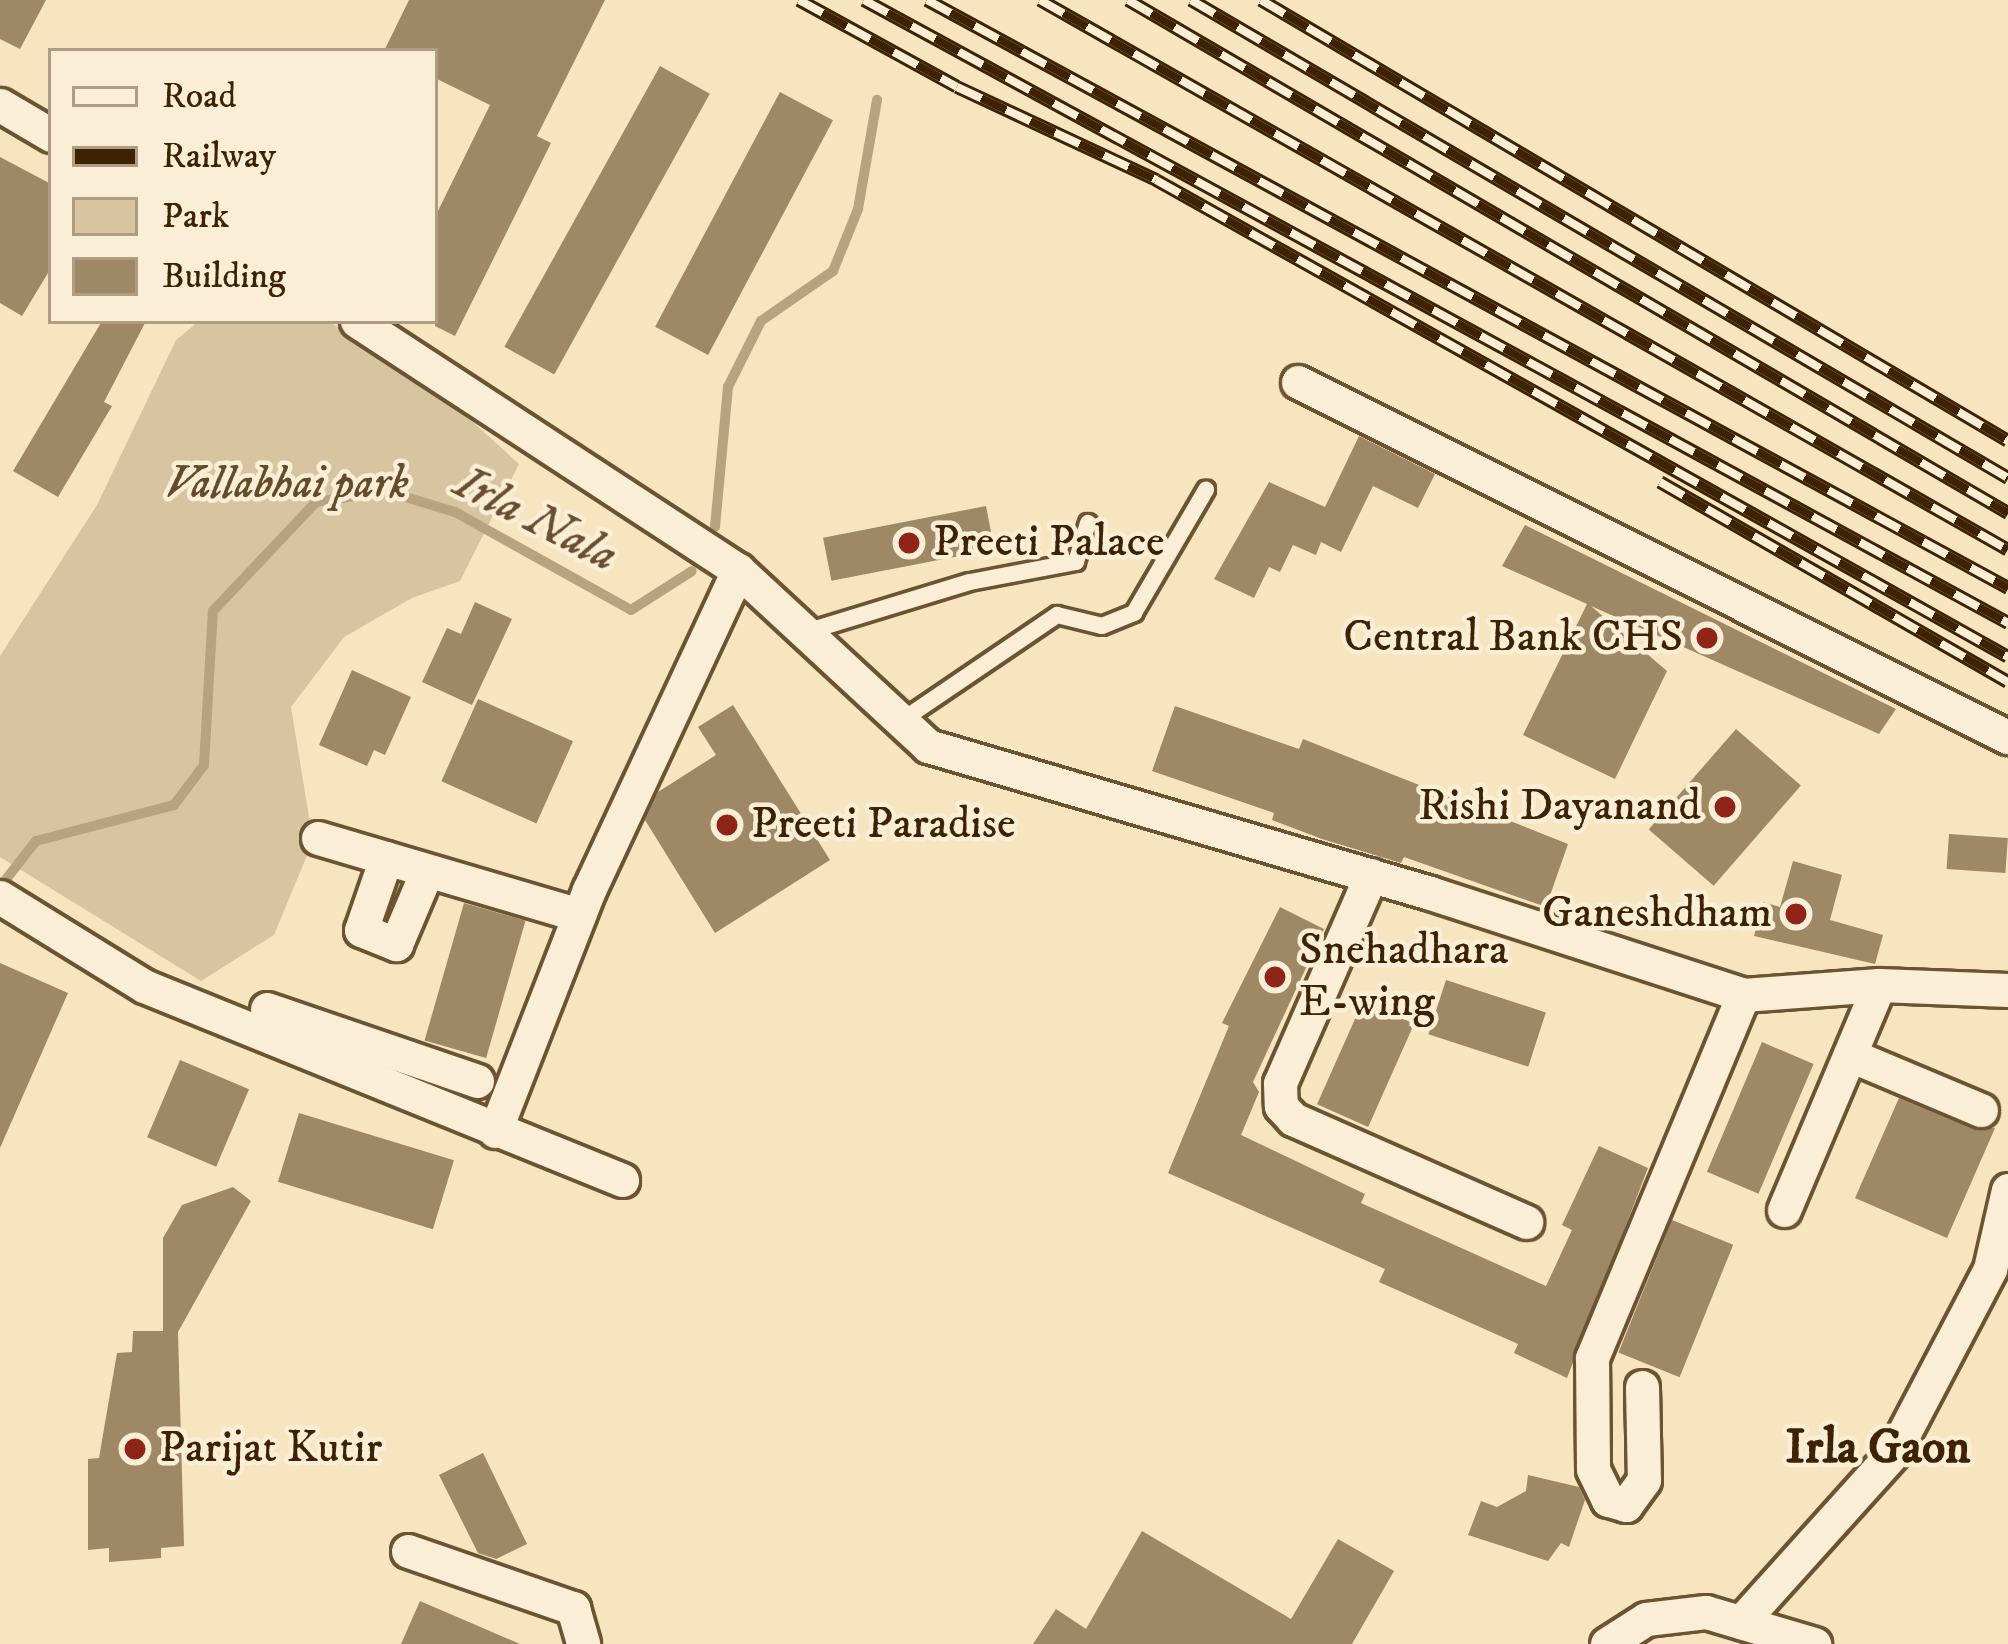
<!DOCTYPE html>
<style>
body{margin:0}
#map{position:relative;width:2008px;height:1644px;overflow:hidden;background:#f7e5c0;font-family:"IM FELL DW Pica",serif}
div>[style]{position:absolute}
.green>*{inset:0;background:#d7c4a0}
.stream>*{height:10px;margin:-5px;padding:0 5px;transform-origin:5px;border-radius:5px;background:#b8a380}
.building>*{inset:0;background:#9e8865;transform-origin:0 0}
.roads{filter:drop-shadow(3px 0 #6c5432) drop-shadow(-3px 0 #6c5432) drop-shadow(0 3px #6c5432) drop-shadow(0 -3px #6c5432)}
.lane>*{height:16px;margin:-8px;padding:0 8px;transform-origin:8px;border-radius:8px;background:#faeed6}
.street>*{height:33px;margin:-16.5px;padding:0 16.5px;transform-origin:16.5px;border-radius:16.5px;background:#faeed6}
.rail>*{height:14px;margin-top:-7px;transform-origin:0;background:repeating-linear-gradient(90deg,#faeed6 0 27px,#3d2303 0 54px);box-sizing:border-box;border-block:3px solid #3d2303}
.dots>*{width:33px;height:33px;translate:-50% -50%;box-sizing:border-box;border:6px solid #faeed6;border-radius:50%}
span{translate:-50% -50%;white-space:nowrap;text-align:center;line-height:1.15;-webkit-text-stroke:9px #faeed6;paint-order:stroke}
.park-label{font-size:45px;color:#644b2a;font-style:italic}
.poi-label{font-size:45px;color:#3d2303}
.left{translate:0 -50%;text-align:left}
.right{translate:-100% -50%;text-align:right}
.water-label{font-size:48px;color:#68502f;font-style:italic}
.neighbourhood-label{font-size:48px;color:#3d2303;font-weight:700}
.legend{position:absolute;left:48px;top:48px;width:390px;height:276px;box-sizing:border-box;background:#faeed6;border:3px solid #ae9d82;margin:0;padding:15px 21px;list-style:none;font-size:36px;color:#3d2303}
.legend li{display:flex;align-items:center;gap:24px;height:60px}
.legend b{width:60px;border:3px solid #ae9d82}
</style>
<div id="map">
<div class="green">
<div style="clip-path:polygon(199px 321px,328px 321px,430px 383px,519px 464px,460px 581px,412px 598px,344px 637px,291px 707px,313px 841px,274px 935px,201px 981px,0 857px,0 656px,97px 505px,176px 340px)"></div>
</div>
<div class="stream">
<div style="left:715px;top:527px;width:141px;rotate:-84.7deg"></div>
<div style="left:728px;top:387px;width:74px;rotate:-63.4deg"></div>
<div style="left:761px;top:321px;width:88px;rotate:-34.8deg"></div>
<div style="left:833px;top:271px;width:67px;rotate:-68deg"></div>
<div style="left:858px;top:209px;width:111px;rotate:-80.1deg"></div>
<div style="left:0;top:887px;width:58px;rotate:-52deg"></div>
<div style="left:36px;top:841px;width:143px;rotate:-14.6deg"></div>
<div style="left:174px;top:805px;width:50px;rotate:-53.1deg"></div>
<div style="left:204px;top:765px;width:154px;rotate:-86.7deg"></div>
<div style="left:213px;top:611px;width:150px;rotate:-46.6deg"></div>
<div style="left:316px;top:502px;width:71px;rotate:-8.9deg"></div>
<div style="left:386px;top:491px;width:72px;rotate:16.9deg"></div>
<div style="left:455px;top:512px;width:201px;rotate:29.1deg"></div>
<div style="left:631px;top:610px;width:72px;rotate:-32.6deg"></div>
</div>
<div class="building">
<div style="clip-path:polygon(0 0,46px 0,20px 49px,0 39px)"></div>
<div style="clip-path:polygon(409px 0,605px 0,537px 136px,551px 143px,455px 336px,435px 326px,435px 217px,490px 105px,435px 78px,435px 51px,384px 51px)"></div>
<div style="left:660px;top:66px;width:57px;height:321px;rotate:29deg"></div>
<div style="left:780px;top:92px;width:60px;height:266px;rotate:28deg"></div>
<div style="clip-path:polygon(0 157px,51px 184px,51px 268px,22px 316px,0 303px)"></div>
<div style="clip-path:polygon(102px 321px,146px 321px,104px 402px,112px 406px,58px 497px,13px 471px)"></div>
<div style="clip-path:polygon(1359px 436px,1435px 474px,1418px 508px,1373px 486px,1341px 552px,1321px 542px,1316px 555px,1293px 545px,1280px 572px,1269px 567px,1254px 598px,1214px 579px,1269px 482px,1325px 507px)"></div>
<div style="left:986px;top:506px;width:44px;height:166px;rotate:79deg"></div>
<div style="clip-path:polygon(1525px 525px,1896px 709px,1879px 734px,1591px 606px,1667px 671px,1615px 779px,1523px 735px,1587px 604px,1502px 566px)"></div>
<div style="clip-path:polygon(475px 602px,512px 619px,472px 705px,422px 682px,447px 628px,461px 634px)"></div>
<div style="clip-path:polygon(352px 670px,411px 697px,385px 755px,374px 750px,367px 766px,319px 745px)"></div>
<div style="left:478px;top:699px;width:104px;height:90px;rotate:24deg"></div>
<div style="clip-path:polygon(733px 705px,830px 860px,715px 933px,645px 820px,658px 792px,716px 755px,698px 727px)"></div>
<div style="clip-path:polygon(1175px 706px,1299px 749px,1303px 739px,1568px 844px,1546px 907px,1404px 857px,1401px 863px,1322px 839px,1272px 820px,1274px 813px,1152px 771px)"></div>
<div style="left:1736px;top:729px;width:86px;height:133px;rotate:41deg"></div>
<div style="left:1949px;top:834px;width:59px;height:35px;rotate:4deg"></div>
<div style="clip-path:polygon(1793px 861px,1842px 875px,1830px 920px,1883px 935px,1875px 964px,1754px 936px,1763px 902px,1780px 907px)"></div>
<div style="left:464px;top:903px;width:64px;height:143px;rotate:16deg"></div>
<div style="clip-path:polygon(1280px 907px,1324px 929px,1253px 1082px,1259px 1092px,1241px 1135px,1365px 1194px,1361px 1203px,1546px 1286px,1572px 1230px,1562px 1225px,1599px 1146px,1648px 1168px,1567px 1378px,1514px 1353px,1518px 1344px,1379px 1282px,1385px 1269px,1168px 1173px,1229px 1026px,1222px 1023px)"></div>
<div style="clip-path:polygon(0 963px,68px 993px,0 1148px)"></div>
<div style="left:1446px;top:980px;width:105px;height:57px;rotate:18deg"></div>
<div style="left:1363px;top:1001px;width:56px;height:113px;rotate:24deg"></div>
<div style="left:1762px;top:1042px;width:56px;height:141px;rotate:23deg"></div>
<div style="left:180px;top:1060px;width:75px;height:84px;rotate:23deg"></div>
<div style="clip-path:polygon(1899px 1098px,1973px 1129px,1995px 1128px,1947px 1238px,1855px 1198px)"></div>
<div style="left:299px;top:1113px;width:162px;height:72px;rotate:17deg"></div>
<div style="clip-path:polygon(233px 1187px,251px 1201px,178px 1332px,184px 1546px,161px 1548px,161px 1558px,109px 1562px,109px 1548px,88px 1550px,88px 1459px,99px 1458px,117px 1353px,132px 1352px,133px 1331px,163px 1331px,163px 1238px,182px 1205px)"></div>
<div style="left:1672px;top:1220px;width:66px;height:143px;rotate:22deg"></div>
<div style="clip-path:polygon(483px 1453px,527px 1544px,496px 1559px,478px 1553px,439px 1475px)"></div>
<div style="clip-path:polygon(1528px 1475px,1579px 1487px,1585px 1500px,1569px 1547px,1561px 1543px,1548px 1561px,1468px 1535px,1481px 1501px,1497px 1507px,1526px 1491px)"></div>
<div style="clip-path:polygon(1142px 1531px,1291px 1619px,1338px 1539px,1394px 1571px,1352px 1644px,1033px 1644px,1056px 1609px,1086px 1629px)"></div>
<div style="clip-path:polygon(420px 1601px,520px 1644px,401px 1644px)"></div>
</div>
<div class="roads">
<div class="lane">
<div style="left:806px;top:632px;width:171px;rotate:-17deg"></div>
<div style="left:970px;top:582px;width:108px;rotate:-10.7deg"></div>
<div style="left:1076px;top:562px;width:41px;rotate:-72.9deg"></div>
<div style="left:901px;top:721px;width:189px;rotate:-34.2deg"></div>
<div style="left:1057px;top:615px;width:46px;rotate:13.7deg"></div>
<div style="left:1102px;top:626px;width:35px;rotate:-22deg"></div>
<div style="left:1134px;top:613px;width:143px;rotate:-59.7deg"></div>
</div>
<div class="street">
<div style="left:0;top:105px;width:59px;rotate:30.5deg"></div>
<div style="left:357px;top:321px;width:455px;rotate:33.2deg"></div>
<div style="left:738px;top:570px;width:259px;rotate:42.8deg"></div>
<div style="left:928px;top:746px;width:523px;rotate:16.32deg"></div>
<div style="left:1430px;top:893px;width:329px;rotate:18deg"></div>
<div style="left:1743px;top:995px;width:136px;rotate:-4.2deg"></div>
<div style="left:1879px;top:985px;width:129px;rotate:2.2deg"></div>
<div style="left:1298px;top:382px;width:794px;rotate:26.57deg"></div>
<div style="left:318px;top:838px;width:272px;rotate:16.4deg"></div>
<div style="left:386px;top:858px;width:76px;rotate:109.1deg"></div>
<div style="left:361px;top:930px;width:38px;rotate:22deg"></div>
<div style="left:396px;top:944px;width:79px;rotate:-67deg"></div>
<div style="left:1371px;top:875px;width:227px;rotate:113.6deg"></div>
<div style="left:1280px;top:1083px;width:23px;rotate:88deg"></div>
<div style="left:1281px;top:1106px;width:18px;rotate:47deg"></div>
<div style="left:1293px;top:1119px;width:255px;rotate:23.8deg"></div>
<div style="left:0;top:897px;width:169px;rotate:31.7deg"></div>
<div style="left:144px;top:986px;width:516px;rotate:22.09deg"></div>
<div style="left:267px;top:1009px;width:222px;rotate:18.9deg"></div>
<div style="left:1850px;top:1055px;width:142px;rotate:22.8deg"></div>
<div style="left:495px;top:1131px;width:259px;rotate:-68.7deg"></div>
<div style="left:589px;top:890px;width:353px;rotate:-65deg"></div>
<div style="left:1784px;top:1210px;width:244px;rotate:-67.1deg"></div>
<div style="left:1642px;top:1387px;width:93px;rotate:88.8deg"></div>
<div style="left:1644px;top:1480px;width:31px;rotate:126deg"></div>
<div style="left:1626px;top:1505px;width:19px;rotate:-164deg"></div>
<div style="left:1608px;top:1500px;width:34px;rotate:-116deg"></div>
<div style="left:1593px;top:1469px;width:111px;rotate:-90.5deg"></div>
<div style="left:1592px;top:1358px;width:393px;rotate:-67.4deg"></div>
<div style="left:408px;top:1551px;width:175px;rotate:19.1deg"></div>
<div style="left:573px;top:1608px;width:37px;rotate:74deg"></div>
<div style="left:1741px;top:1622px;width:229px;rotate:-48deg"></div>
<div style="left:1894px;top:1452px;width:207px;rotate:-62.3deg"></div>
<div style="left:1990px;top:1269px;width:81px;rotate:-77.2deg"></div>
<div style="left:1607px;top:1644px;width:46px;rotate:-32.7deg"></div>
<div style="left:1646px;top:1619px;width:60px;rotate:-6.7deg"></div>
<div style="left:1706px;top:1612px;width:113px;rotate:16.5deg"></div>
</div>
</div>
<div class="rail">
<div style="left:799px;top:0;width:180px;rotate:28.8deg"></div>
<div style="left:957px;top:87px;width:220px;rotate:25deg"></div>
<div style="left:1156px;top:180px;width:976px;rotate:29.24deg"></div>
<div style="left:864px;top:0;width:1303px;rotate:28.57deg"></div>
<div style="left:927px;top:0;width:1231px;rotate:28.54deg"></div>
<div style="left:1040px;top:0;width:1113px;rotate:29.6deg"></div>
<div style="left:1128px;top:0;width:1019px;rotate:30.24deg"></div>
<div style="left:1191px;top:0;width:947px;rotate:30.33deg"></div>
<div style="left:1261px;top:0;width:867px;rotate:30.56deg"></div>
<div style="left:1660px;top:482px;width:401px;rotate:29.9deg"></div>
</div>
<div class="dots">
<div style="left:909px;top:543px;background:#8f2418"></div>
<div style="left:1707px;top:638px;background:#8f2418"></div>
<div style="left:1725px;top:807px;background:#8f2418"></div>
<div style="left:727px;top:825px;background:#8f2418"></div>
<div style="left:1796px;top:914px;background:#8f2418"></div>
<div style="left:1275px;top:977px;background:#8f2418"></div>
<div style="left:135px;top:1449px;background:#8f2418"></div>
</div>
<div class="park-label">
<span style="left:287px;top:485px">Vallabhai park</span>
</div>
<div class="poi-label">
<span class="left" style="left:933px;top:543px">Preeti Palace</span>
<span class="right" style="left:1683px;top:638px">Central Bank CHS</span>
<span class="right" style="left:1701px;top:807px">Rishi Dayanand</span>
<span class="left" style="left:751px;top:825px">Preeti Paradise</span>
<span class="right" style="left:1772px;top:914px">Ganeshdham</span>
<span class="left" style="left:1299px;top:977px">Snehadhara<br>E-wing</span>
<span class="left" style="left:159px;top:1449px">Parijat Kutir</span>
</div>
<div class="water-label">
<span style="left:536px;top:520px;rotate:27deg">Irla Nala</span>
</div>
<div class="neighbourhood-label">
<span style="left:1878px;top:1449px">Irla Gaon</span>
</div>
<ul class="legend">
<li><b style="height:15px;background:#faeed6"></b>Road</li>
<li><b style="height:15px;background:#3d2303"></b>Railway</li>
<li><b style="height:33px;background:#d7c4a0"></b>Park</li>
<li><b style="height:33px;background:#9e8865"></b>Building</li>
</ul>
</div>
